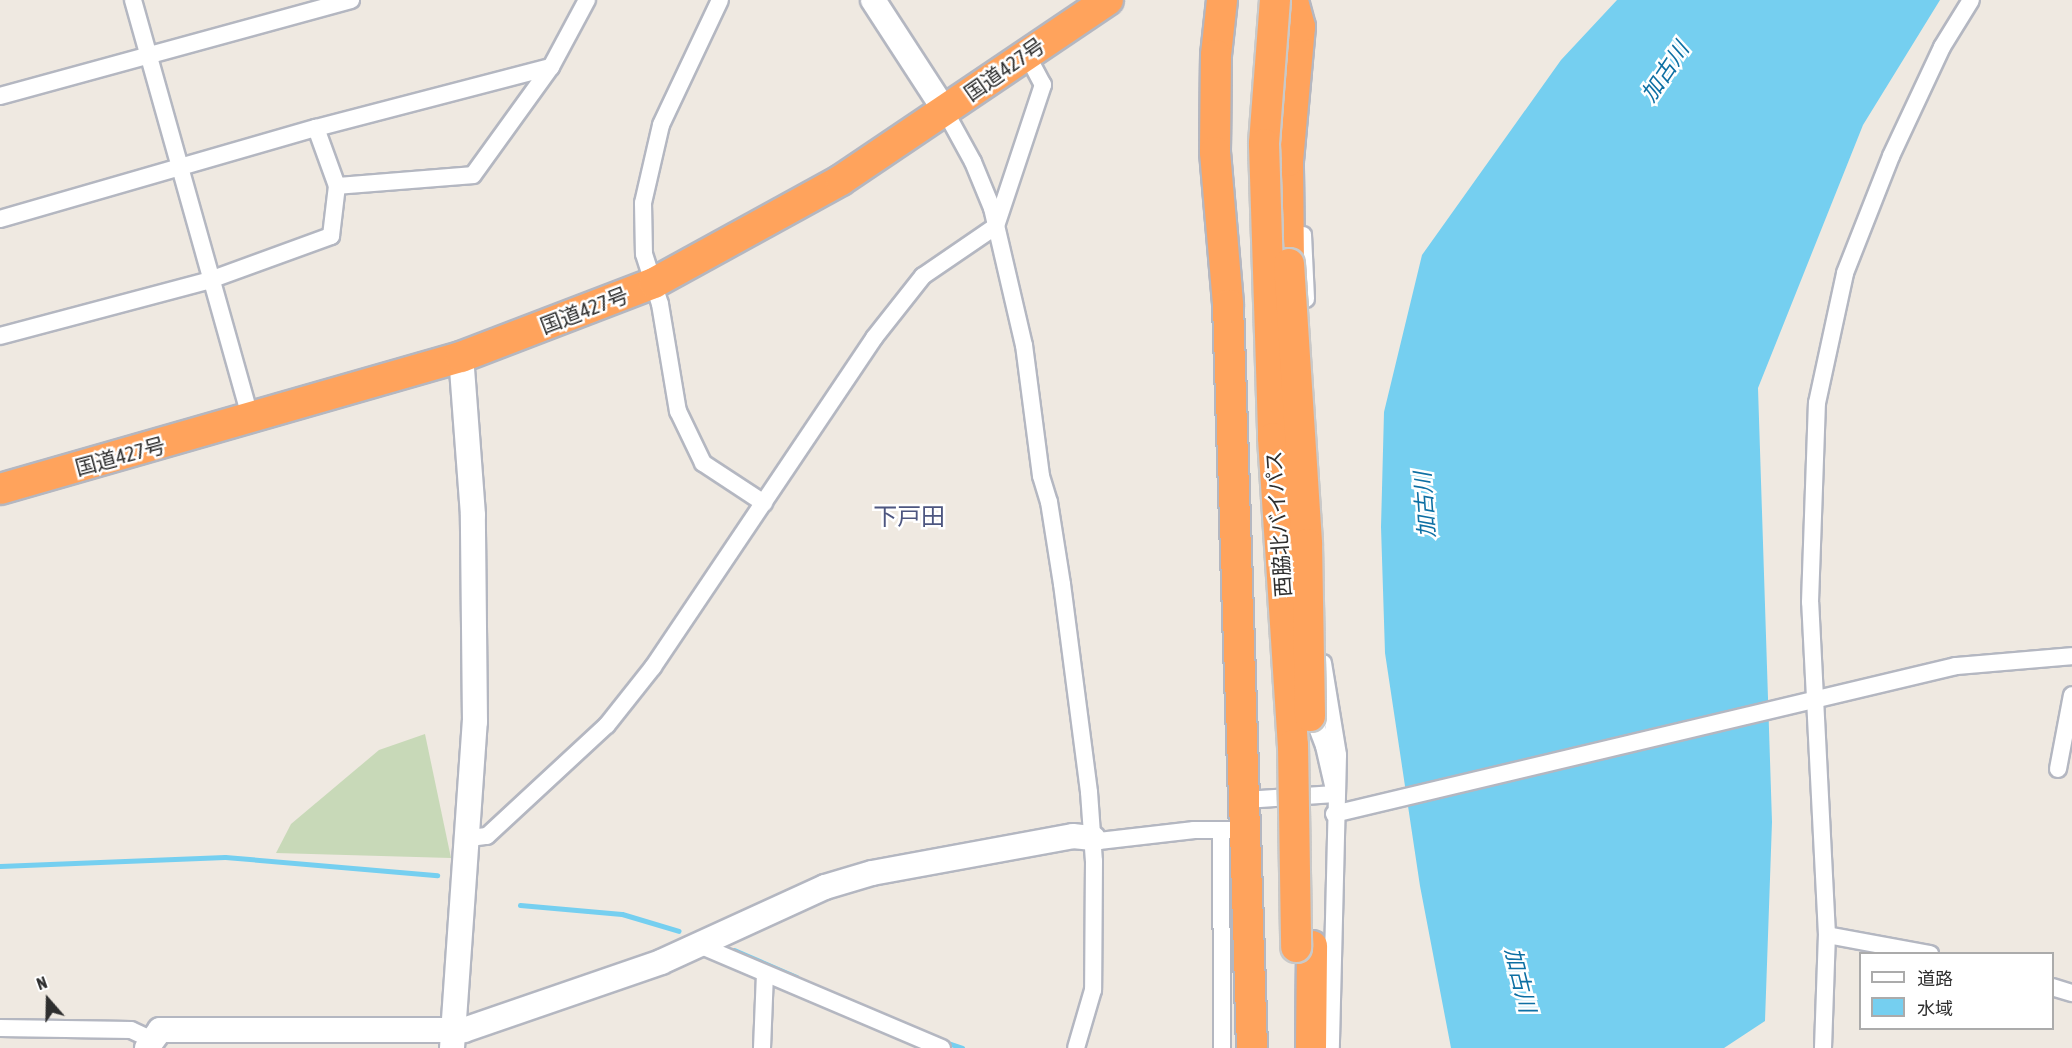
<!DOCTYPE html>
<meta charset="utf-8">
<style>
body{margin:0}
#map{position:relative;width:2072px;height:1048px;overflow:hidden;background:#efe9e1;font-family:"Asap Condensed","Noto Sans JP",sans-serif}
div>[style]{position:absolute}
.cemetery>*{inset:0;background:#c8d9b8}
.water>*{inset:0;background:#75cff0}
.stream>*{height:5px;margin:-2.5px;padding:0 2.5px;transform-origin:2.5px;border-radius:2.5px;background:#75cff0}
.roads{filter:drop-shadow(2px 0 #b4b7c1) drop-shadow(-2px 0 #b4b7c1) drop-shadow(0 2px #b4b7c1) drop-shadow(0 -2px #b4b7c1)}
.street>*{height:16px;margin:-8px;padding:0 8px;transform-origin:8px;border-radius:8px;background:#fff}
.secondary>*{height:24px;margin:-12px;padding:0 12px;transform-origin:12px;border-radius:12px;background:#fff}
.highway>*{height:30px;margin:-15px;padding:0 15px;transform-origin:15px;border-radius:15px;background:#ffa35c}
.bridges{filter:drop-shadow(2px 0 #c9c9c9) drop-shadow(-2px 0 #c9c9c9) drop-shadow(0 2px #c9c9c9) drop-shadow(0 -2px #c9c9c9)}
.highway-bridge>*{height:30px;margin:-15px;padding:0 15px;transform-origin:15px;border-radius:15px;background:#ffa35c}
span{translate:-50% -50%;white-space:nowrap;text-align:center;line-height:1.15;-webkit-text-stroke:5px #fff;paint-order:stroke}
.street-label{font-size:21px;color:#2e2e2e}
.water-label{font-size:22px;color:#0d6fa3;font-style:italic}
.quarter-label{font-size:24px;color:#4d5680}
.legend{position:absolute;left:1859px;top:952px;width:195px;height:78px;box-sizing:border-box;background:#fff;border:2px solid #ababab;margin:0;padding:8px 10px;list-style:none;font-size:18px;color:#2e2e2e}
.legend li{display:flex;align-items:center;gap:12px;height:30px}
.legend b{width:30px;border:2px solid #ababab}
.north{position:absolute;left:18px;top:970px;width:60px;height:60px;-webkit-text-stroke:4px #fff;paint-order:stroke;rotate:340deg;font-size:16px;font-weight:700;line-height:24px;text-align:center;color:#2e2e2e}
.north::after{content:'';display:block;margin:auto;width:21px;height:27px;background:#2e2e2e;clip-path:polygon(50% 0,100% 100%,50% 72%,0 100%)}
</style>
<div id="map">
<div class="cemetery">
<div style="clip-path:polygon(425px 734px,451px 858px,276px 853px,291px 824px,379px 750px)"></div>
</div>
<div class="water">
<div style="clip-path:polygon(1617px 0,1940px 0,1863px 125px,1758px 388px,1772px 822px,1765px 1021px,1724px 1048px,1451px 1048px,1420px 886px,1385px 653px,1381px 527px,1384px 412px,1422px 255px,1561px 60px)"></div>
</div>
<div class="stream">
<div style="left:0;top:866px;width:225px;rotate:-2.3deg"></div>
<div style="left:225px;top:857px;width:213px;rotate:4.9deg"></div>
<div style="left:520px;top:905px;width:102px;rotate:5deg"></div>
<div style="left:622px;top:914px;width:59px;rotate:16.6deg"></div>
<div style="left:734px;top:950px;width:68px;rotate:23.5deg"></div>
<div style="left:945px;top:1042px;width:18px;rotate:19deg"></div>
</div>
<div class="roads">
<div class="street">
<div style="left:133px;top:0;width:436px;rotate:74.3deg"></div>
<div style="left:720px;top:0;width:138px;rotate:115.3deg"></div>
<div style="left:661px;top:125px;width:80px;rotate:103deg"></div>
<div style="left:643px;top:203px;width:51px;rotate:88.9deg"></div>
<div style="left:644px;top:254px;width:52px;rotate:72.3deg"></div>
<div style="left:660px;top:304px;width:109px;rotate:80.5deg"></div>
<div style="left:678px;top:411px;width:58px;rotate:64.3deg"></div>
<div style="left:703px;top:463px;width:73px;rotate:33.3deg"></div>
<div style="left:0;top:96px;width:364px;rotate:-15.3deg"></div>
<div style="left:945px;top:111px;width:58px;rotate:61.2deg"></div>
<div style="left:973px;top:162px;width:50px;rotate:67.6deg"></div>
<div style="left:992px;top:208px;width:141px;rotate:76.9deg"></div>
<div style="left:1024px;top:345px;width:132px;rotate:82.6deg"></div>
<div style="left:1041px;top:476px;width:27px;rotate:73deg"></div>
<div style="left:1049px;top:502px;width:83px;rotate:81deg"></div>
<div style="left:1062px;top:584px;width:210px;rotate:82.6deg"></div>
<div style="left:1089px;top:792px;width:69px;rotate:85.9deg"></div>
<div style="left:1094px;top:861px;width:129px;rotate:90.4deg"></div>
<div style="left:1093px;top:990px;width:60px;rotate:106.3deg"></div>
<div style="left:337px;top:186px;width:136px;rotate:-4.6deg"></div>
<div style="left:473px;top:175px;width:133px;rotate:-54.2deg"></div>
<div style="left:0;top:219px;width:329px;rotate:-16.1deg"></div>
<div style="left:316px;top:128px;width:243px;rotate:-14.6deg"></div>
<div style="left:551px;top:67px;width:76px;rotate:-61.8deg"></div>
<div style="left:1303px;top:235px;width:64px;rotate:87.3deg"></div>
<div style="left:0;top:336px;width:217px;rotate:-14.9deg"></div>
<div style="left:210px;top:280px;width:129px;rotate:-20deg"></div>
<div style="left:331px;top:236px;width:50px;rotate:-83.2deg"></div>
<div style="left:337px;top:186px;width:62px;rotate:-109.9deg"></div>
<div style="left:1323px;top:663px;width:93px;rotate:80.7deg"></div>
<div style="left:1338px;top:755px;width:293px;rotate:91.4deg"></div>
<div style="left:2058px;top:769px;width:75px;rotate:-79.3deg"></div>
<div style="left:1245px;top:800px;width:90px;rotate:-3.8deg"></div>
<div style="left:1335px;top:794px;width:49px;rotate:-102.9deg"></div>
<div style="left:1324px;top:746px;width:40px;rotate:-111deg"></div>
<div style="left:1334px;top:814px;width:639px;rotate:-13.38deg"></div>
<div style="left:1956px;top:666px;width:116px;rotate:-4.9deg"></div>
<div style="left:1221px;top:831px;width:217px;rotate:89.7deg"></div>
<div style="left:470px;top:838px;width:17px;rotate:-7deg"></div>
<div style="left:487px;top:836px;width:163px;rotate:-42.8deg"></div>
<div style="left:607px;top:725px;width:74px;rotate:-51.6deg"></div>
<div style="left:653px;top:667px;width:396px;rotate:-56.1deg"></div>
<div style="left:874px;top:338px;width:79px;rotate:-51.7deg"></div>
<div style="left:923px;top:276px;width:88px;rotate:-34.4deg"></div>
<div style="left:996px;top:226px;width:149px;rotate:-71.6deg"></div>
<div style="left:1043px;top:85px;width:36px;rotate:-118deg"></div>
<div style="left:1093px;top:838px;width:7px;rotate:27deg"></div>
<div style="left:1099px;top:841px;width:96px;rotate:-6.6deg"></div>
<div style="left:1194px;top:830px;width:38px"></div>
<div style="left:1827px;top:935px;width:105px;rotate:10.5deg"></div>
<div style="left:699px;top:945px;width:264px;rotate:23deg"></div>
<div style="left:2052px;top:987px;width:21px;rotate:17deg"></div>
<div style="left:0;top:1028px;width:131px;rotate:0.9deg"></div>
<div style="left:131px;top:1030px;width:23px;rotate:25deg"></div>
<div style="left:762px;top:1048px;width:74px;rotate:-87.7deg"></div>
<div style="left:1823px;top:1048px;width:113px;rotate:-88deg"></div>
<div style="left:1827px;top:935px;width:333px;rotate:-92.9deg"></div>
<div style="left:1810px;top:602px;width:199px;rotate:-88deg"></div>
<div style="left:1817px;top:403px;width:133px;rotate:-77.8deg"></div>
<div style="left:1845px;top:273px;width:126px;rotate:-68.5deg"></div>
<div style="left:1891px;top:156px;width:120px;rotate:-64.9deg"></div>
<div style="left:1942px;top:47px;width:55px;rotate:-58.3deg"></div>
</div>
<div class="secondary">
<div style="left:873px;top:0;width:132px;rotate:57deg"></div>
<div style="left:147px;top:1048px;width:22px;rotate:-54deg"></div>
<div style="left:160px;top:1030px;width:304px"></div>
<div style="left:464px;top:1030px;width:208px;rotate:-19deg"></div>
<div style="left:661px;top:962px;width:180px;rotate:-24.6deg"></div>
<div style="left:825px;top:887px;width:49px;rotate:-16.6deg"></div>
<div style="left:872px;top:873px;width:204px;rotate:-10.4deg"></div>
<div style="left:1073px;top:836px;width:20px;rotate:6deg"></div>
<div style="left:452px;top:1048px;width:327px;rotate:-86deg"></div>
<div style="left:475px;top:722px;width:207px;rotate:-90.6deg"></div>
<div style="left:473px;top:515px;width:158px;rotate:-94.3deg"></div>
</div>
<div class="highway">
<div style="left:1222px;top:0;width:55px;rotate:96.2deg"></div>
<div style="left:1216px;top:55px;width:97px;rotate:90.6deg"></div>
<div style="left:1215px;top:152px;width:154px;rotate:85.1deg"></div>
<div style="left:1228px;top:305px;width:743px;rotate:88.15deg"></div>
<div style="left:1289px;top:264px;width:103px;rotate:-90.6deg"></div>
<div style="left:1288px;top:161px;width:135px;rotate:-84.9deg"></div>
<div style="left:1300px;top:27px;width:28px;rotate:-105deg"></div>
<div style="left:0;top:489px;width:480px;rotate:-16deg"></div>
<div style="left:461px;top:357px;width:207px;rotate:-21deg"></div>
<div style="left:654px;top:283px;width:213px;rotate:-28.8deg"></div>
<div style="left:841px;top:180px;width:322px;rotate:-34deg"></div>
<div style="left:1311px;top:1048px;width:102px;rotate:-89.4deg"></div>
</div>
</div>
<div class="bridges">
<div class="highway-bridge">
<div style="left:1275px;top:0;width:144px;rotate:94.4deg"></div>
<div style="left:1264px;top:144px;width:294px;rotate:88.2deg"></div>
<div style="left:1273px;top:438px;width:308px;rotate:86.3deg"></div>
<div style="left:1293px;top:745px;width:202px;rotate:89.1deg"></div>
<div style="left:1289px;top:264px;width:281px;rotate:86.3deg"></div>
<div style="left:1307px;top:544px;width:172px;rotate:89deg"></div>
</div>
</div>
<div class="street-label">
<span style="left:1004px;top:69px;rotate:-35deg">国道427号</span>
<span style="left:584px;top:310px;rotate:-21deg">国道427号</span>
<span style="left:120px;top:456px;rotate:-15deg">国道427号</span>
<span style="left:1278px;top:524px;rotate:-94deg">西脇北バイパス</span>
</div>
<div class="water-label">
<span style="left:1665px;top:72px;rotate:-56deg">加古川</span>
<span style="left:1425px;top:505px;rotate:-94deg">加古川</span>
<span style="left:1520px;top:980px;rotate:76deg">加古川</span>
</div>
<div class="quarter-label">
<span style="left:909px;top:517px">下戸田</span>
</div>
<ul class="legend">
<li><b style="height:8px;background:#fff"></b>道路</li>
<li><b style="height:16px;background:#75cff0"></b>水域</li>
</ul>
<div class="north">N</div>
</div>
